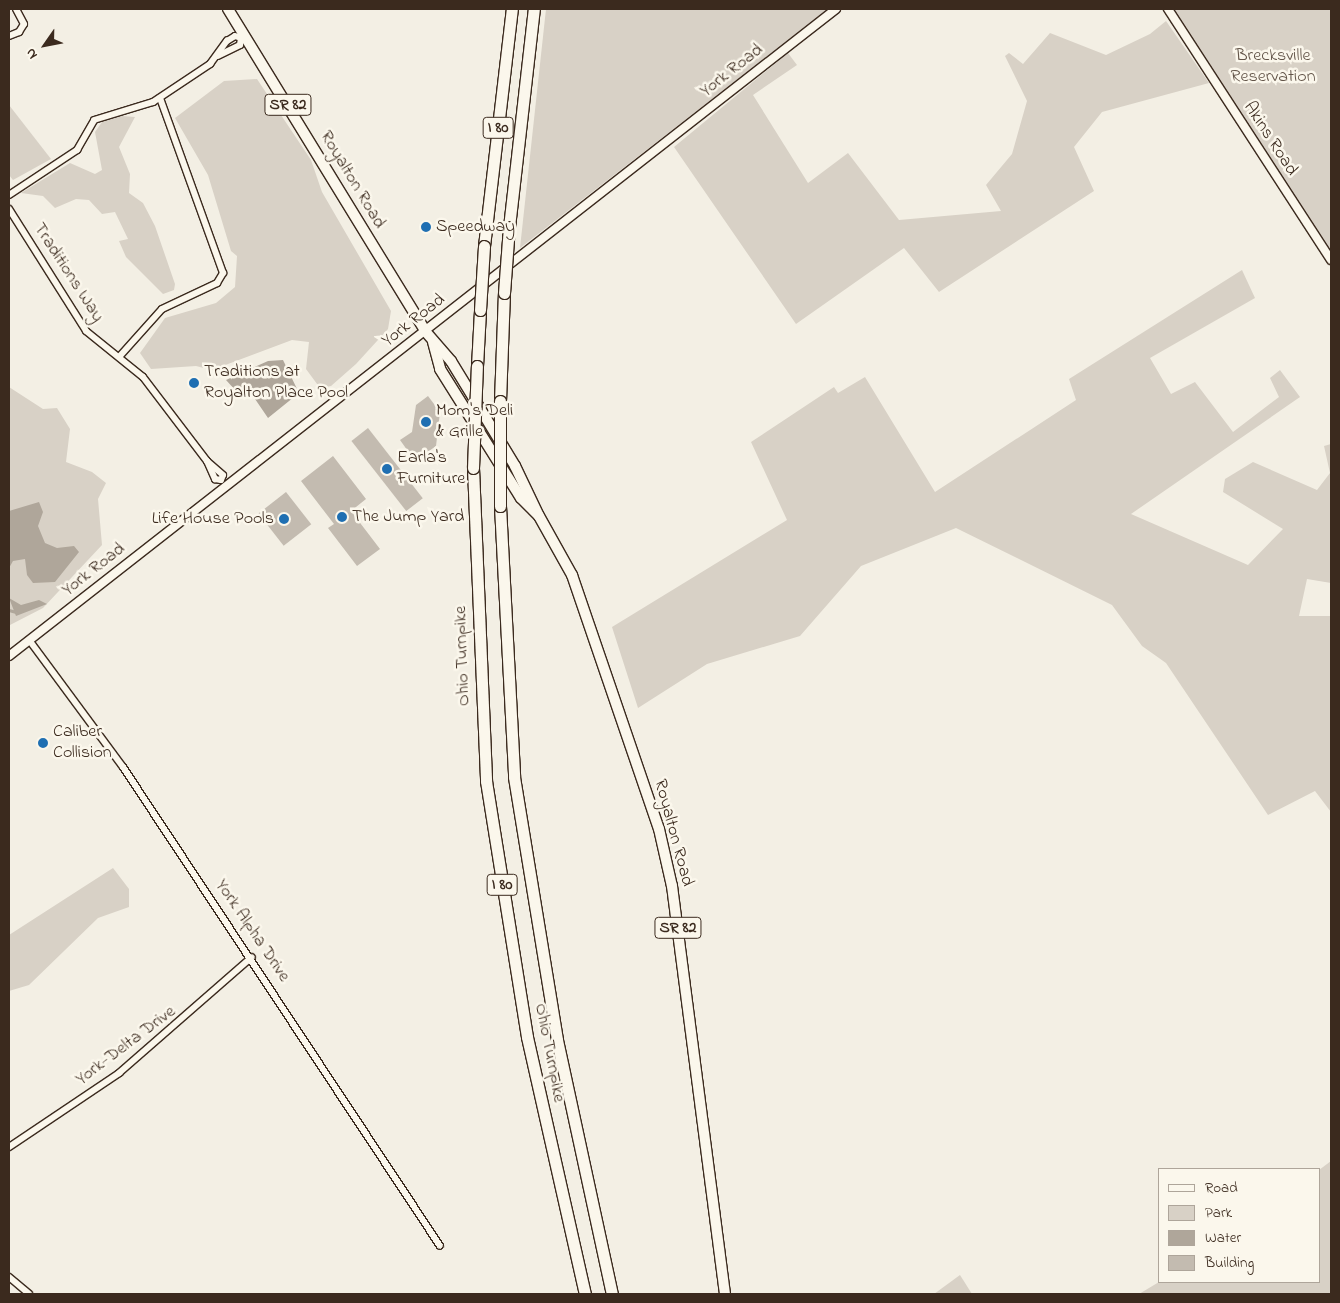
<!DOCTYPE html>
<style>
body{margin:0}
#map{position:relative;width:1340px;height:1303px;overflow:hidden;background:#f3efe4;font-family:"Indie Flower",sans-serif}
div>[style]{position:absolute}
.green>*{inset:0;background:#d8d1c6}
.water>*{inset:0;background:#afa69a}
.stream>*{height:2.5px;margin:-1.25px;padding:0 1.25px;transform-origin:1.25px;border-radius:1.25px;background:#afa69a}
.building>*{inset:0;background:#c3bbb0;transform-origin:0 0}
.roads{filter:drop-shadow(1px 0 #3b2a1e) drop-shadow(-1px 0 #3b2a1e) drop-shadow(0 1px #3b2a1e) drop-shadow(0 -1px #3b2a1e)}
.minor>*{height:6px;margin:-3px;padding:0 3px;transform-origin:3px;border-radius:3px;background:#fbf7ec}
.tertiary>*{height:8px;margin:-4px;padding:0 4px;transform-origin:4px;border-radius:4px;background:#fbf7ec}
.primary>*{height:10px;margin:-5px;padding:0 5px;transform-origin:5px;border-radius:5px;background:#fbf7ec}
.motorway>*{height:11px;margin:-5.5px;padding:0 5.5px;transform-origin:5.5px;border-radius:5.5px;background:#fbf7ec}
.bridges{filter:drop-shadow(1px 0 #3b2a1e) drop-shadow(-1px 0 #3b2a1e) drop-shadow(0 1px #3b2a1e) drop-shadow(0 -1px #3b2a1e)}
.motorway-bridge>*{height:11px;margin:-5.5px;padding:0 5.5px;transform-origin:5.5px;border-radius:5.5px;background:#fbf7ec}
.dots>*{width:14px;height:14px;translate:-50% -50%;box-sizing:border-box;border:2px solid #fbf7ec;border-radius:50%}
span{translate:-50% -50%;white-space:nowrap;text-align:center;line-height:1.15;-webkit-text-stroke:5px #fbf7ec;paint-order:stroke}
.shield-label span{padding:1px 4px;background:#fbf7ec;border:1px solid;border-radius:4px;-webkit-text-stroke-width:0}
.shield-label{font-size:16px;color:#3b2a1e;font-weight:700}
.park-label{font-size:18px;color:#625448}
.street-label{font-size:18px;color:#3b2a1e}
.poi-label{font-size:18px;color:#3b2a1e}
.left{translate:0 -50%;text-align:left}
.right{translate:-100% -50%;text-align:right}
.frame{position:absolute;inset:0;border:10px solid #3b2a1e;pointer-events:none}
.legend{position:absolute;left:1158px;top:1168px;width:162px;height:115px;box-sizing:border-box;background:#fbf7ec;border:1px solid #aea59a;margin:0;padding:6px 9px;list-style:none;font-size:15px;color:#3b2a1e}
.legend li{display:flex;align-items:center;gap:10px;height:25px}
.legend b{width:25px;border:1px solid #aea59a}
.north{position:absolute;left:20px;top:20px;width:50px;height:50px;-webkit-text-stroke:4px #fbf7ec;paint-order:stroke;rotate:237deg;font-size:14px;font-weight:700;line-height:20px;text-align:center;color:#3b2a1e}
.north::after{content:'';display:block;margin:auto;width:18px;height:22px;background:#3b2a1e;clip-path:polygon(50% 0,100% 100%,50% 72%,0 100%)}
</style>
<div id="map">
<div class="green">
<div style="clip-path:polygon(546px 9px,828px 9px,520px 248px)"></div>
<div style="clip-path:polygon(1166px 9px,1331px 9px,1331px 262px)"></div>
<div style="clip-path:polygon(1166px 21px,1209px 83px,1102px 112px,1074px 147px,1094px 191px,939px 292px,904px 248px,796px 324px,674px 147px,788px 53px,797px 65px,753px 95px,808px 183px,848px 153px,899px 220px,1001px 211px,986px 185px,1012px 154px,1027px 101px,1005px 56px,1009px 53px,1023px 64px,1050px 33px,1106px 55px,1150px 34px)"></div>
<div style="clip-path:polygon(257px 79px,311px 160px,322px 192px,391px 311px,388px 329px,356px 364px,331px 386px,320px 388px,306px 369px,309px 342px,292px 340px,212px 370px,196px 366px,151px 369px,140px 353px,165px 318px,216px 303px,235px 287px,237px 256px,231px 251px,208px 175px,175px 118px,224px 81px)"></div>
<div style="clip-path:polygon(9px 105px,51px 159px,13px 180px,9px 175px)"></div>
<div style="clip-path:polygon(122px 116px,135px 117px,119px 147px,130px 174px,129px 193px,143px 203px,155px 226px,175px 284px,174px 290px,163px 294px,126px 257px,119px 241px,128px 239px,115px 212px,102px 214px,89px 200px,76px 199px,55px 208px,43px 196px,21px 193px,70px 163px,95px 174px,102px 170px,95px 132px,102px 122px)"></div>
<div style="clip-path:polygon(1242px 270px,1255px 298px,1150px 358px,1171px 394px,1195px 382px,1233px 432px,1279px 397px,1270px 378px,1280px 370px,1300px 397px,1131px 514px,1248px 565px,1283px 529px,1223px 492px,1225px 479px,1253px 462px,1317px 490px,1330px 473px,1324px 446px,1331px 444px,1331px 583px,1307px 579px,1299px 616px,1331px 616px,1331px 812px,1315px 791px,1268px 815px,1166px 663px,1142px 646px,1112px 605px,956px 528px,861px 566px,800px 636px,707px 664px,638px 708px,612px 627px,787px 520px,751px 442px,834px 387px,838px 393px,865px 377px,935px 492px,1076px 400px,1069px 379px)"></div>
<div style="clip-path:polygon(9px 387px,43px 409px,57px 408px,70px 429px,66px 462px,92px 472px,106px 483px,98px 499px,102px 545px,43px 608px,10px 625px)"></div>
<div style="clip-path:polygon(113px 868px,129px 889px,129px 907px,98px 918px,29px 985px,9px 991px,9px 935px)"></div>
<div style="clip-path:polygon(1331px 1161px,1331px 1294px,1139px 1294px,1159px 1282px,1319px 1282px,1319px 1170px)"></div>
<div style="clip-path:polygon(960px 1275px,972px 1294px,934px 1294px)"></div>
</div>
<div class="water">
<div style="clip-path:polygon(283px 360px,299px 393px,268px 418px,253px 396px,236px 391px,226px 380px,268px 361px)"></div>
<div style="clip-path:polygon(39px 502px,43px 512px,38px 526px,45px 543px,57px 548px,74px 546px,79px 552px,55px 582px,33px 583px,27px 575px,25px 559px,13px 561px,9px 568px,9px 511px)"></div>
<div style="clip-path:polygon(9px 598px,21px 605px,39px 600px,47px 604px,16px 616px)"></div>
</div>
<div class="stream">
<div style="left:9px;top:610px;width:7px;rotate:16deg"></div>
</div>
<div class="building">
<div style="clip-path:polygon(428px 396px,440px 412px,436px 446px,415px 461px,400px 440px,412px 432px,416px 405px)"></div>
<div style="left:368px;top:428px;width:89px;height:21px;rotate:52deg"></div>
<div style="clip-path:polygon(333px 456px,366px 499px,351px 511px,380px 549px,357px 566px,328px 528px,334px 524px,301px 481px)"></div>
<div style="left:286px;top:492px;width:41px;height:35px;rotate:52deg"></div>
</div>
<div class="roads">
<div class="minor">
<div style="left:9px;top:36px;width:11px;rotate:-22deg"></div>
<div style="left:19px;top:32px;width:9px;rotate:-58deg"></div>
<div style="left:24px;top:24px;width:17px;rotate:-118deg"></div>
<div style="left:9px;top:195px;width:82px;rotate:-33.5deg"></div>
<div style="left:77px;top:150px;width:34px;rotate:-60deg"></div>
<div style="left:94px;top:120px;width:62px;rotate:-17deg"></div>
<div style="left:153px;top:102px;width:69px;rotate:-33.7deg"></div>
<div style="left:210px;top:64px;width:29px;rotate:-54deg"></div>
<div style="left:227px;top:41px;width:9px;rotate:-32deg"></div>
<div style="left:235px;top:36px;width:6px;rotate:18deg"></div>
<div style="left:241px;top:38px;width:7px;rotate:98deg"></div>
<div style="left:240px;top:45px;width:25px;rotate:154deg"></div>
<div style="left:9px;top:209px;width:144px;rotate:57.7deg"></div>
<div style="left:86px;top:331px;width:73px;rotate:38.9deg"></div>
<div style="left:143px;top:377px;width:106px;rotate:52.7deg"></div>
<div style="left:207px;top:461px;width:20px;rotate:66deg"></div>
<div style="left:215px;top:479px;width:6px;rotate:9deg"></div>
<div style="left:221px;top:480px;width:5px;rotate:-68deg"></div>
<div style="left:223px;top:475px;width:21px;rotate:-139deg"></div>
<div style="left:119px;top:357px;width:64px;rotate:-48.1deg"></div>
<div style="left:162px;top:309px;width:61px;rotate:-25.3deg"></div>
<div style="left:217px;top:283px;width:12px;rotate:-59deg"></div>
<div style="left:223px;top:273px;width:186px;rotate:-109.8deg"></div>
<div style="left:29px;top:640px;width:158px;rotate:53.5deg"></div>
<div style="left:123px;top:767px;width:574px;rotate:56.5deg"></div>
<div style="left:9px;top:1147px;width:133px;rotate:-33.9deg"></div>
<div style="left:119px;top:1073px;width:176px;rotate:-41.1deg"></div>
<div style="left:9px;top:1277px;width:26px;rotate:40deg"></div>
</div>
<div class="tertiary">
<div style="left:1168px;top:9px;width:299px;rotate:57deg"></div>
<div style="left:9px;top:656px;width:1050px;rotate:-38.04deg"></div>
</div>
<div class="primary">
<div style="left:228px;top:9px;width:377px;rotate:58.5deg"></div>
<div style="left:425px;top:331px;width:40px;rotate:49deg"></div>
<div style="left:451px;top:361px;width:123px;rotate:58.6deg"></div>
<div style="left:515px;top:466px;width:53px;rotate:64.4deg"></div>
<div style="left:433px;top:342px;width:28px;rotate:75deg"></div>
<div style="left:440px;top:369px;width:152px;rotate:57.9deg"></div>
<div style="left:521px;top:498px;width:25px;rotate:45deg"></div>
<div style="left:539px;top:516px;width:68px;rotate:60.8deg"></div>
<div style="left:572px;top:575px;width:268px;rotate:71.1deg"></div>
<div style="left:659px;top:829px;width:58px;rotate:77.2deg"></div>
<div style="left:672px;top:886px;width:411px;rotate:82.6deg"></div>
</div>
<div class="motorway">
<div style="left:509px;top:227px;width:219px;rotate:-83.5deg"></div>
<div style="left:484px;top:246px;width:239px;rotate:-83.3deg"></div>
<div style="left:477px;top:366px;width:56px;rotate:-86.9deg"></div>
<div style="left:500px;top:401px;width:108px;rotate:-87.9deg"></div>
<div style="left:473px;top:468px;width:313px;rotate:87.6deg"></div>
<div style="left:486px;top:781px;width:259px;rotate:80.9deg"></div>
<div style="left:527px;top:1037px;width:263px;rotate:77.3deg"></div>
<div style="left:500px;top:506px;width:271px;rotate:87deg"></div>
<div style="left:514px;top:777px;width:266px;rotate:80.7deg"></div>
<div style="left:557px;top:1040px;width:260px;rotate:77.8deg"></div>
</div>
</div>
<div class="bridges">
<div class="motorway-bridge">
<div style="left:504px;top:293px;width:66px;rotate:-85.7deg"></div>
<div style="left:480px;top:310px;width:64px;rotate:-86.4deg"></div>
<div style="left:473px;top:468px;width:102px;rotate:-87.8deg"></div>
<div style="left:500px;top:506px;width:105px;rotate:-90deg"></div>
</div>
</div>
<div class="dots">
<div style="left:426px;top:227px;background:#1f6fb2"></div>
<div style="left:194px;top:383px;background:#1f6fb2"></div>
<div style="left:426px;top:422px;background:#1f6fb2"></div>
<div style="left:387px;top:469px;background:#1f6fb2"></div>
<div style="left:342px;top:517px;background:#1f6fb2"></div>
<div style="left:284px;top:519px;background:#1f6fb2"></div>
<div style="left:43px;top:743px;background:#1f6fb2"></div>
</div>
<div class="shield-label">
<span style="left:288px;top:105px">SR 82</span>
<span style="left:498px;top:128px">I 80</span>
<span style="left:502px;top:885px">I 80</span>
<span style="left:678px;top:928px">SR 82</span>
</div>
<div class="park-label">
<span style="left:1273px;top:67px">Brecksville<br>Reservation</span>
</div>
<div class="street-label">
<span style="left:732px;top:71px;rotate:-38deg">York Road</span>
<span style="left:1270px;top:139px;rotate:57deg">Akins Road</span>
<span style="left:352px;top:180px;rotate:59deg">Royalton Road</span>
<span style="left:68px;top:273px;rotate:57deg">Traditions Way</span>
<span style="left:414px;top:321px;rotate:-38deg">York Road</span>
<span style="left:94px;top:570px;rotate:-38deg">York Road</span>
<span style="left:463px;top:656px;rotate:-92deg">Ohio Turnpike</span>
<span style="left:673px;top:833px;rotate:75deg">Royalton Road</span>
<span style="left:252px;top:931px;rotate:56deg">York Alpha Drive</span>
<span style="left:126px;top:1046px;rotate:-37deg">York-Delta Drive</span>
<span style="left:549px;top:1053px;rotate:79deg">Ohio Turnpike</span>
</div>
<div class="poi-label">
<span class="left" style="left:436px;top:227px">Speedway</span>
<span class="left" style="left:204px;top:383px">Traditions at<br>Royalton Place Pool</span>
<span class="left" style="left:436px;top:422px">Mom's Deli<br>&amp; Grille</span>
<span class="left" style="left:397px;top:469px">Earla's<br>Furniture</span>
<span class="left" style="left:352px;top:517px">The Jump Yard</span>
<span class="right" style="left:274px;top:519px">Life House Pools</span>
<span class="left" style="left:53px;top:743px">Caliber<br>Collision</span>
</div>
<div class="frame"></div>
<ul class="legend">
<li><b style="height:6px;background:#fbf7ec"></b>Road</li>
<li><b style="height:14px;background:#d8d1c6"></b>Park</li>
<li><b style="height:14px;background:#afa69a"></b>Water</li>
<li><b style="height:14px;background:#c3bbb0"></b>Building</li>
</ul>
<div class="north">N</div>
</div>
